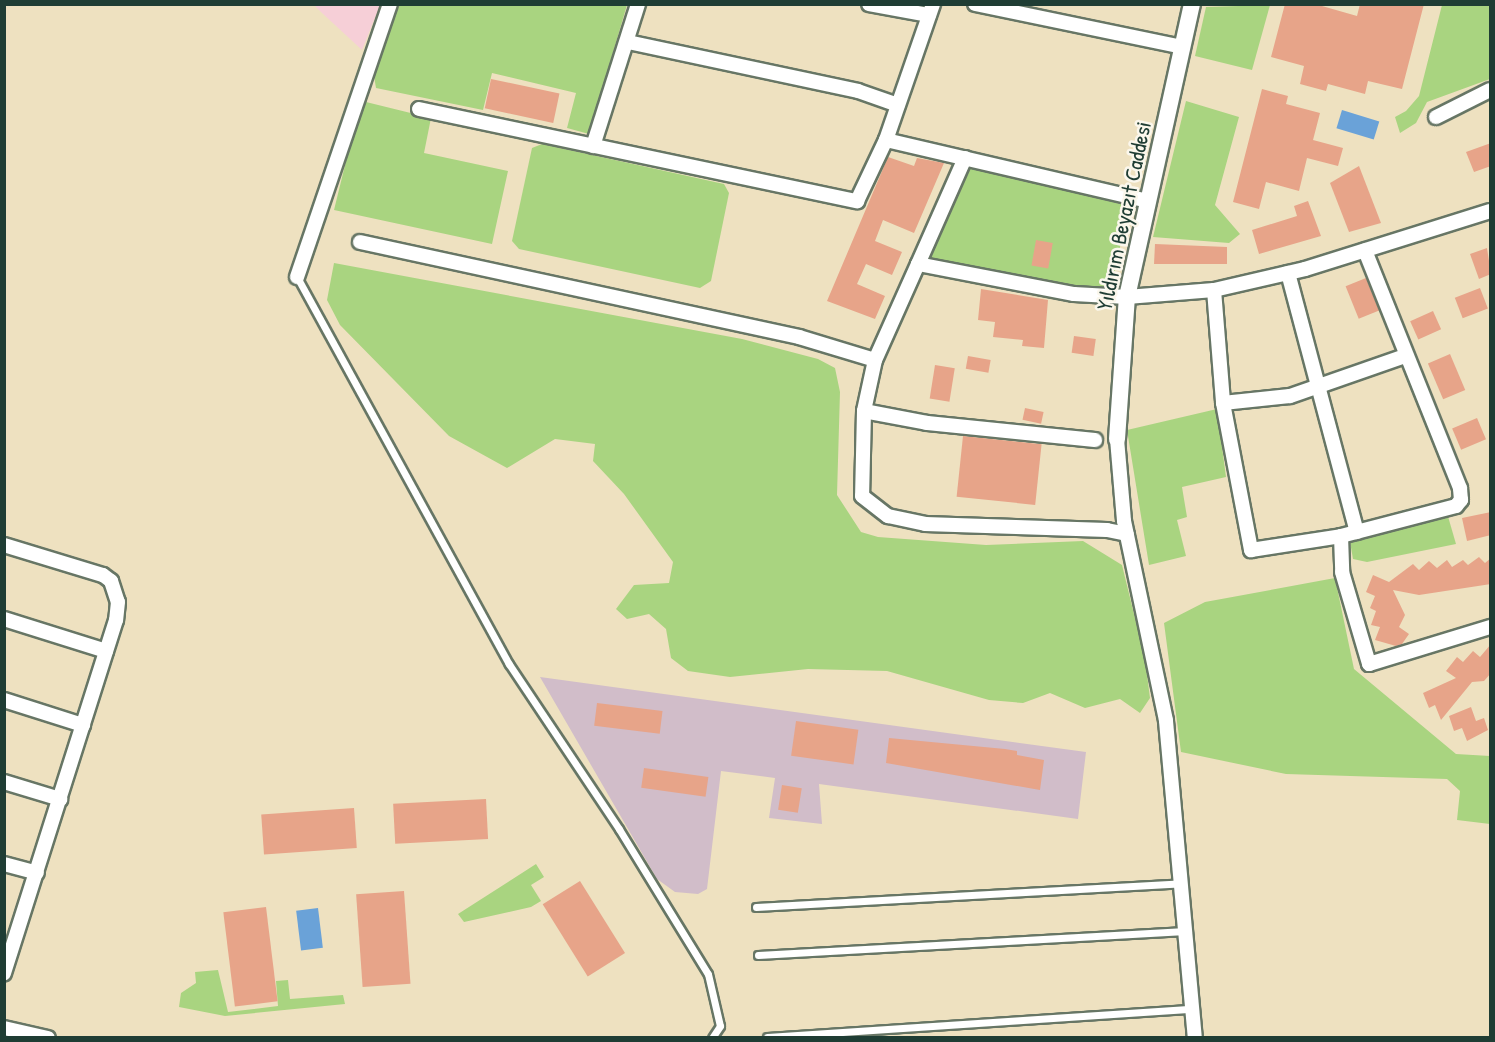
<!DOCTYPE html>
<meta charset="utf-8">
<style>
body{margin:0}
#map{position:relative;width:1495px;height:1042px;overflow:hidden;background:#eee1c0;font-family:"Patrick Hand",sans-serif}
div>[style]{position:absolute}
.built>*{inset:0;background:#f6cfd7}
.industrial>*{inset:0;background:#d1bdc9}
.green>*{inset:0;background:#a9d480}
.water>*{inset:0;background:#6aa2d8;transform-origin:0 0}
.building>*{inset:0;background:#e7a489;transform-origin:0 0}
.roads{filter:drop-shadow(2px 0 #677665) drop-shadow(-2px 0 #677665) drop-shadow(0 2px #677665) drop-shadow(0 -2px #677665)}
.service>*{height:7px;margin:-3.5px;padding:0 3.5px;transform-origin:3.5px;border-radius:3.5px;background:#fff}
.minor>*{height:14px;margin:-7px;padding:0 7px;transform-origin:7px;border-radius:7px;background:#fff}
.tertiary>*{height:16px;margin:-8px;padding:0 8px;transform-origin:8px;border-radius:8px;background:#fff}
span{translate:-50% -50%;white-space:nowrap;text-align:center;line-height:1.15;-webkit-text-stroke:5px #fbf7ec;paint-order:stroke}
.street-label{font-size:22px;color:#1f3d34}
.frame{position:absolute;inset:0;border:6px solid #1f3d34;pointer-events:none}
</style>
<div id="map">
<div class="built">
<div style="clip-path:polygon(314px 5px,380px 5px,362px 50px,322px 13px)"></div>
</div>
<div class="industrial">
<div style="clip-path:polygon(540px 677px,1086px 752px,1078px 819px,819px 784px,822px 824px,769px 818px,775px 778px,721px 771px,707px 889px,698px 894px,675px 892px,657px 879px)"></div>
</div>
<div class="green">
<div style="clip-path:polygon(399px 5px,627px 5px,589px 134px,567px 128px,576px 93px,492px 73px,483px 110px,376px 88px,374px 76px)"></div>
<div style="clip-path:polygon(1270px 5px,1252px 70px,1195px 56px,1206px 7px)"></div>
<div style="clip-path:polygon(1442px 5px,1490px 5px,1490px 79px,1427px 102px,1416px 123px,1400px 133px,1395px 117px,1406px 111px,1419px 96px)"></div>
<div style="clip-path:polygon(1186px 101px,1239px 117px,1215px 205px,1240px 234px,1229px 243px,1153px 237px)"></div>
<div style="clip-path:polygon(366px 102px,431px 118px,424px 153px,508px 171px,492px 244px,334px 210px,349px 149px)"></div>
<div style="clip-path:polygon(542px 144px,724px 184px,729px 193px,711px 281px,700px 288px,519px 249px,512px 241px,532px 148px)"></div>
<div style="clip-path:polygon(971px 167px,1129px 206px,1111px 288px,1077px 286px,928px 260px)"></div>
<div style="clip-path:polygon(334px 263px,742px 339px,818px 359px,835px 368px,840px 392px,837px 495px,861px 532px,878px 537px,986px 545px,1083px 541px,1122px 565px,1145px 659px,1150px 698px,1140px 713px,1120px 699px,1085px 708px,1050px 693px,1023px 703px,989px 700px,887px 671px,808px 669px,730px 677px,688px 671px,671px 658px,666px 629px,649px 614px,627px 619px,616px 609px,634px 585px,669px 583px,673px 562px,624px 494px,593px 461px,595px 444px,555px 439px,507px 468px,449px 436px,340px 325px,327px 300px)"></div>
<div style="clip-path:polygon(1217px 409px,1226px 477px,1182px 487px,1187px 517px,1177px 520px,1186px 556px,1149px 565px,1127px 430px)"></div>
<div style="clip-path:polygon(1447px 513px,1456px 544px,1367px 562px,1353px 559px,1350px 542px)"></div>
<div style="clip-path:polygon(1335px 578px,1354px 669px,1456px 754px,1490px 756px,1490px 824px,1457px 820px,1460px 791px,1447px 779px,1286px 774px,1181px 752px,1164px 623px,1205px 602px)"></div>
<div style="clip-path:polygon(536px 864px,544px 877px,531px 885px,541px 901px,531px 907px,464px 922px,458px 914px)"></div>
<div style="clip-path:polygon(218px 970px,228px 1012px,278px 1006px,276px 981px,288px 980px,290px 999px,343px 995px,345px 1004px,225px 1016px,179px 1007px,181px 993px,196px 983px,195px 972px)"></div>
</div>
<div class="water">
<div style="left:1342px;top:110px;width:39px;height:19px;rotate:17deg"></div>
<div style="left:318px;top:908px;width:40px;height:22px;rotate:83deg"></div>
</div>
<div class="building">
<div style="clip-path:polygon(1285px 4px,1315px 4px,1357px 16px,1360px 4px,1424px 4px,1402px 89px,1368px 81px,1365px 94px,1328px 84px,1326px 91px,1300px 84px,1304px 66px,1271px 57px)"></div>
<div style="left:491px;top:79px;width:70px;height:30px;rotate:12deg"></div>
<div style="clip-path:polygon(1262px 89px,1288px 96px,1286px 104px,1320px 113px,1313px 140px,1343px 148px,1338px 166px,1307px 158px,1299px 191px,1266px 182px,1259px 209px,1233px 202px)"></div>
<div style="clip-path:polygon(1491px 143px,1491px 166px,1474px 172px,1466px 152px)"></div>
<div style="clip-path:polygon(888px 157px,914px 166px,917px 158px,944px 163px,914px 233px,883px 220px,875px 241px,902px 252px,892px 275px,866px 264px,857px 284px,885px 296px,875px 319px,827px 301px)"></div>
<div style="clip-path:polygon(1359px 166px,1381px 223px,1349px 232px,1330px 183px)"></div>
<div style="clip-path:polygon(1308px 201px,1321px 236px,1259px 254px,1252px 230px,1297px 216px,1294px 206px)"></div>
<div style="left:1036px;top:240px;width:17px;height:26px;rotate:10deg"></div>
<div style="clip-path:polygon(1155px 244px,1227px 247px,1227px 264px,1154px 264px)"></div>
<div style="clip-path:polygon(1487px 248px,1491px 274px,1479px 279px,1470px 254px)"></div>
<div style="left:1366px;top:278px;width:35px;height:22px;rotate:68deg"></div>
<div style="left:1480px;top:288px;width:22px;height:27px;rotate:69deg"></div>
<div style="clip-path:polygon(981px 289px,1048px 300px,1044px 348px,1022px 346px,1023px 340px,993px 337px,995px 322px,978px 320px)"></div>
<div style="left:1433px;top:311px;width:20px;height:25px;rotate:66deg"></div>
<div style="left:1074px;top:336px;width:22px;height:17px;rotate:8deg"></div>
<div style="left:1450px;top:354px;width:39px;height:24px;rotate:67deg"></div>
<div style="left:968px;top:356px;width:23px;height:13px;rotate:10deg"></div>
<div style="left:935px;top:365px;width:20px;height:34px;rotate:9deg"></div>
<div style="left:1025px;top:408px;width:19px;height:12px;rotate:12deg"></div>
<div style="left:1477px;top:418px;width:23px;height:27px;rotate:67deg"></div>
<div style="left:963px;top:436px;width:79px;height:61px;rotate:6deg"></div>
<div style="clip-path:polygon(1491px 512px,1491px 535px,1467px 541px,1462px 518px)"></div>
<div style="clip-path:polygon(1479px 557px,1485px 563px,1491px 558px,1491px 584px,1419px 595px,1393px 590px,1405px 615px,1399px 627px,1409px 634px,1402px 644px,1396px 646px,1375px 640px,1380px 627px,1371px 625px,1376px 611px,1370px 608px,1375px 596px,1366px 592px,1373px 575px,1389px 582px,1413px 564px,1419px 570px,1429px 561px,1437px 568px,1447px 560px,1452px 567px,1463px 560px,1468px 565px)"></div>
<div style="clip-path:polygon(1491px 644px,1491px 673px,1484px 681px,1472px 682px,1441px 720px,1435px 705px,1429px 708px,1423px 693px,1456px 678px,1446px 671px,1457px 657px,1463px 662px,1473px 651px,1480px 657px)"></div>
<div style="left:597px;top:703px;width:66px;height:23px;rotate:7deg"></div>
<div style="clip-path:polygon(1471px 707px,1476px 721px,1484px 718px,1488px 730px,1467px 741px,1462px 728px,1454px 731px,1449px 716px)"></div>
<div style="left:796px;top:721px;width:63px;height:35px;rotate:8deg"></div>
<div style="clip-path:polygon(889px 738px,1005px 749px,1017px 751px,1017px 755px,1044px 760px,1040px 790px,886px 763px)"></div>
<div style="left:644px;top:768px;width:65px;height:20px;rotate:8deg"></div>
<div style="left:782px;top:785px;width:20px;height:25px;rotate:9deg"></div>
<div style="left:486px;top:799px;width:40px;height:93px;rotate:87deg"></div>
<div style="left:354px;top:808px;width:40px;height:93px;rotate:86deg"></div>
<div style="left:580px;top:881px;width:85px;height:44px;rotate:58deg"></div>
<div style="left:404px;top:891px;width:93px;height:48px;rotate:86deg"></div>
<div style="left:266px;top:907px;width:95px;height:43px;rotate:83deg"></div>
</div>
<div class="roads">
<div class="service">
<div style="left:297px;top:277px;width:441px;rotate:61.3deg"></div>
<div style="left:509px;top:664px;width:198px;rotate:56.3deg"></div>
<div style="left:619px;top:829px;width:170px;rotate:58.5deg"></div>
<div style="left:708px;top:974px;width:53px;rotate:77deg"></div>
<div style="left:720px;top:1026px;width:14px;rotate:124deg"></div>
<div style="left:756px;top:907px;width:427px;rotate:-3.2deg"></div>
<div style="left:758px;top:955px;width:428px;rotate:-3.2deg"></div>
<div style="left:767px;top:1037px;width:426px;rotate:-3.8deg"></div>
</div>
<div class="minor">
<div style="left:869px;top:4px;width:61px;rotate:10.4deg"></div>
<div style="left:975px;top:4px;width:212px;rotate:11.7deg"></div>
<div style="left:628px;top:42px;width:235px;rotate:12deg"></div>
<div style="left:858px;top:91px;width:42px;rotate:19.3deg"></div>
<div style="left:419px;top:109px;width:448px;rotate:11.9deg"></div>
<div style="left:857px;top:201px;width:68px;rotate:-64.6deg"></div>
<div style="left:886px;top:140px;width:144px;rotate:-70.9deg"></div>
<div style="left:1436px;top:117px;width:60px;rotate:-26.6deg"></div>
<div style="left:886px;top:140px;width:269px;rotate:13.1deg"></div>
<div style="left:593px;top:146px;width:149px;rotate:-72.4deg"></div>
<div style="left:965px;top:158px;width:116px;rotate:113.9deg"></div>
<div style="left:918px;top:264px;width:159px;rotate:10.9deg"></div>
<div style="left:1074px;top:294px;width:53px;rotate:3.2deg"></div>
<div style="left:1127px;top:297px;width:87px;rotate:-4.6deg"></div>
<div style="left:1214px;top:290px;width:93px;rotate:-13deg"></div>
<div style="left:1305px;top:269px;width:194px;rotate:-17.4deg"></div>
<div style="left:360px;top:242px;width:449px;rotate:12.2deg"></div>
<div style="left:799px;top:337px;width:79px;rotate:16.8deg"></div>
<div style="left:918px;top:264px;width:105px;rotate:114.1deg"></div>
<div style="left:875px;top:360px;width:52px;rotate:102.2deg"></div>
<div style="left:864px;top:411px;width:85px;rotate:91.3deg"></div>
<div style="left:862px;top:496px;width:33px;rotate:38deg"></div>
<div style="left:888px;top:516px;width:38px;rotate:12deg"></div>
<div style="left:925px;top:524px;width:182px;rotate:1.9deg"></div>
<div style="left:1107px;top:530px;width:20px;rotate:11deg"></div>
<div style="left:1288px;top:273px;width:268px;rotate:75.1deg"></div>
<div style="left:297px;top:277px;width:288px;rotate:-71.2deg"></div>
<div style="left:1214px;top:290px;width:113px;rotate:85.4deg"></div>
<div style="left:1223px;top:403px;width:150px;rotate:79.2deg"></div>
<div style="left:1251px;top:550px;width:91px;rotate:-8.8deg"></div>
<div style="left:1341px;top:536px;width:119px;rotate:-14.6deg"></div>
<div style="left:1456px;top:506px;width:8px;rotate:-50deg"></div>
<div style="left:1461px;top:500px;width:12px;rotate:-95deg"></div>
<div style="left:1460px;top:488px;width:256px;rotate:-111.8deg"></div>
<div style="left:1223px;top:403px;width:67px;rotate:-6deg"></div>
<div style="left:1290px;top:396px;width:122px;rotate:-19.2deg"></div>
<div style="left:864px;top:411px;width:64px;rotate:10.8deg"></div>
<div style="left:927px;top:423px;width:169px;rotate:5.8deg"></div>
<div style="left:1117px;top:439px;width:82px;rotate:85.1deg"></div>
<div style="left:1124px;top:521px;width:204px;rotate:78.1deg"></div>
<div style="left:1166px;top:721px;width:318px;rotate:84.8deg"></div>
<div style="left:1341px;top:536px;width:36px;rotate:88deg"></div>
<div style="left:1342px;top:572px;width:96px;rotate:73.6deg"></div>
<div style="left:1369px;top:664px;width:127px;rotate:-17deg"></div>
<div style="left:4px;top:545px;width:103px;rotate:16.9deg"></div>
<div style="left:103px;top:575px;width:10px;rotate:37deg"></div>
<div style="left:111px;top:581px;width:22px;rotate:72deg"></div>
<div style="left:118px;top:602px;width:18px;rotate:96deg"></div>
<div style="left:116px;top:620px;width:371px;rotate:107.6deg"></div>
<div style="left:4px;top:619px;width:107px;rotate:17.4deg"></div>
<div style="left:4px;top:700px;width:83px;rotate:17.6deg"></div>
<div style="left:4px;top:782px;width:59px;rotate:16.9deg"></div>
<div style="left:4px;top:864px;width:34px;rotate:15deg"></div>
<div style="left:4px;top:1028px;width:45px;rotate:12.8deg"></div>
</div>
<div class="tertiary">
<div style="left:1117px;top:439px;width:142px;rotate:-86deg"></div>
<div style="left:1127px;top:297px;width:300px;rotate:-77.5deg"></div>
</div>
</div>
<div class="street-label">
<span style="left:1124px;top:216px;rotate:-78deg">Yıldırım Beyazıt Caddesi</span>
</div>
<div class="frame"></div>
</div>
